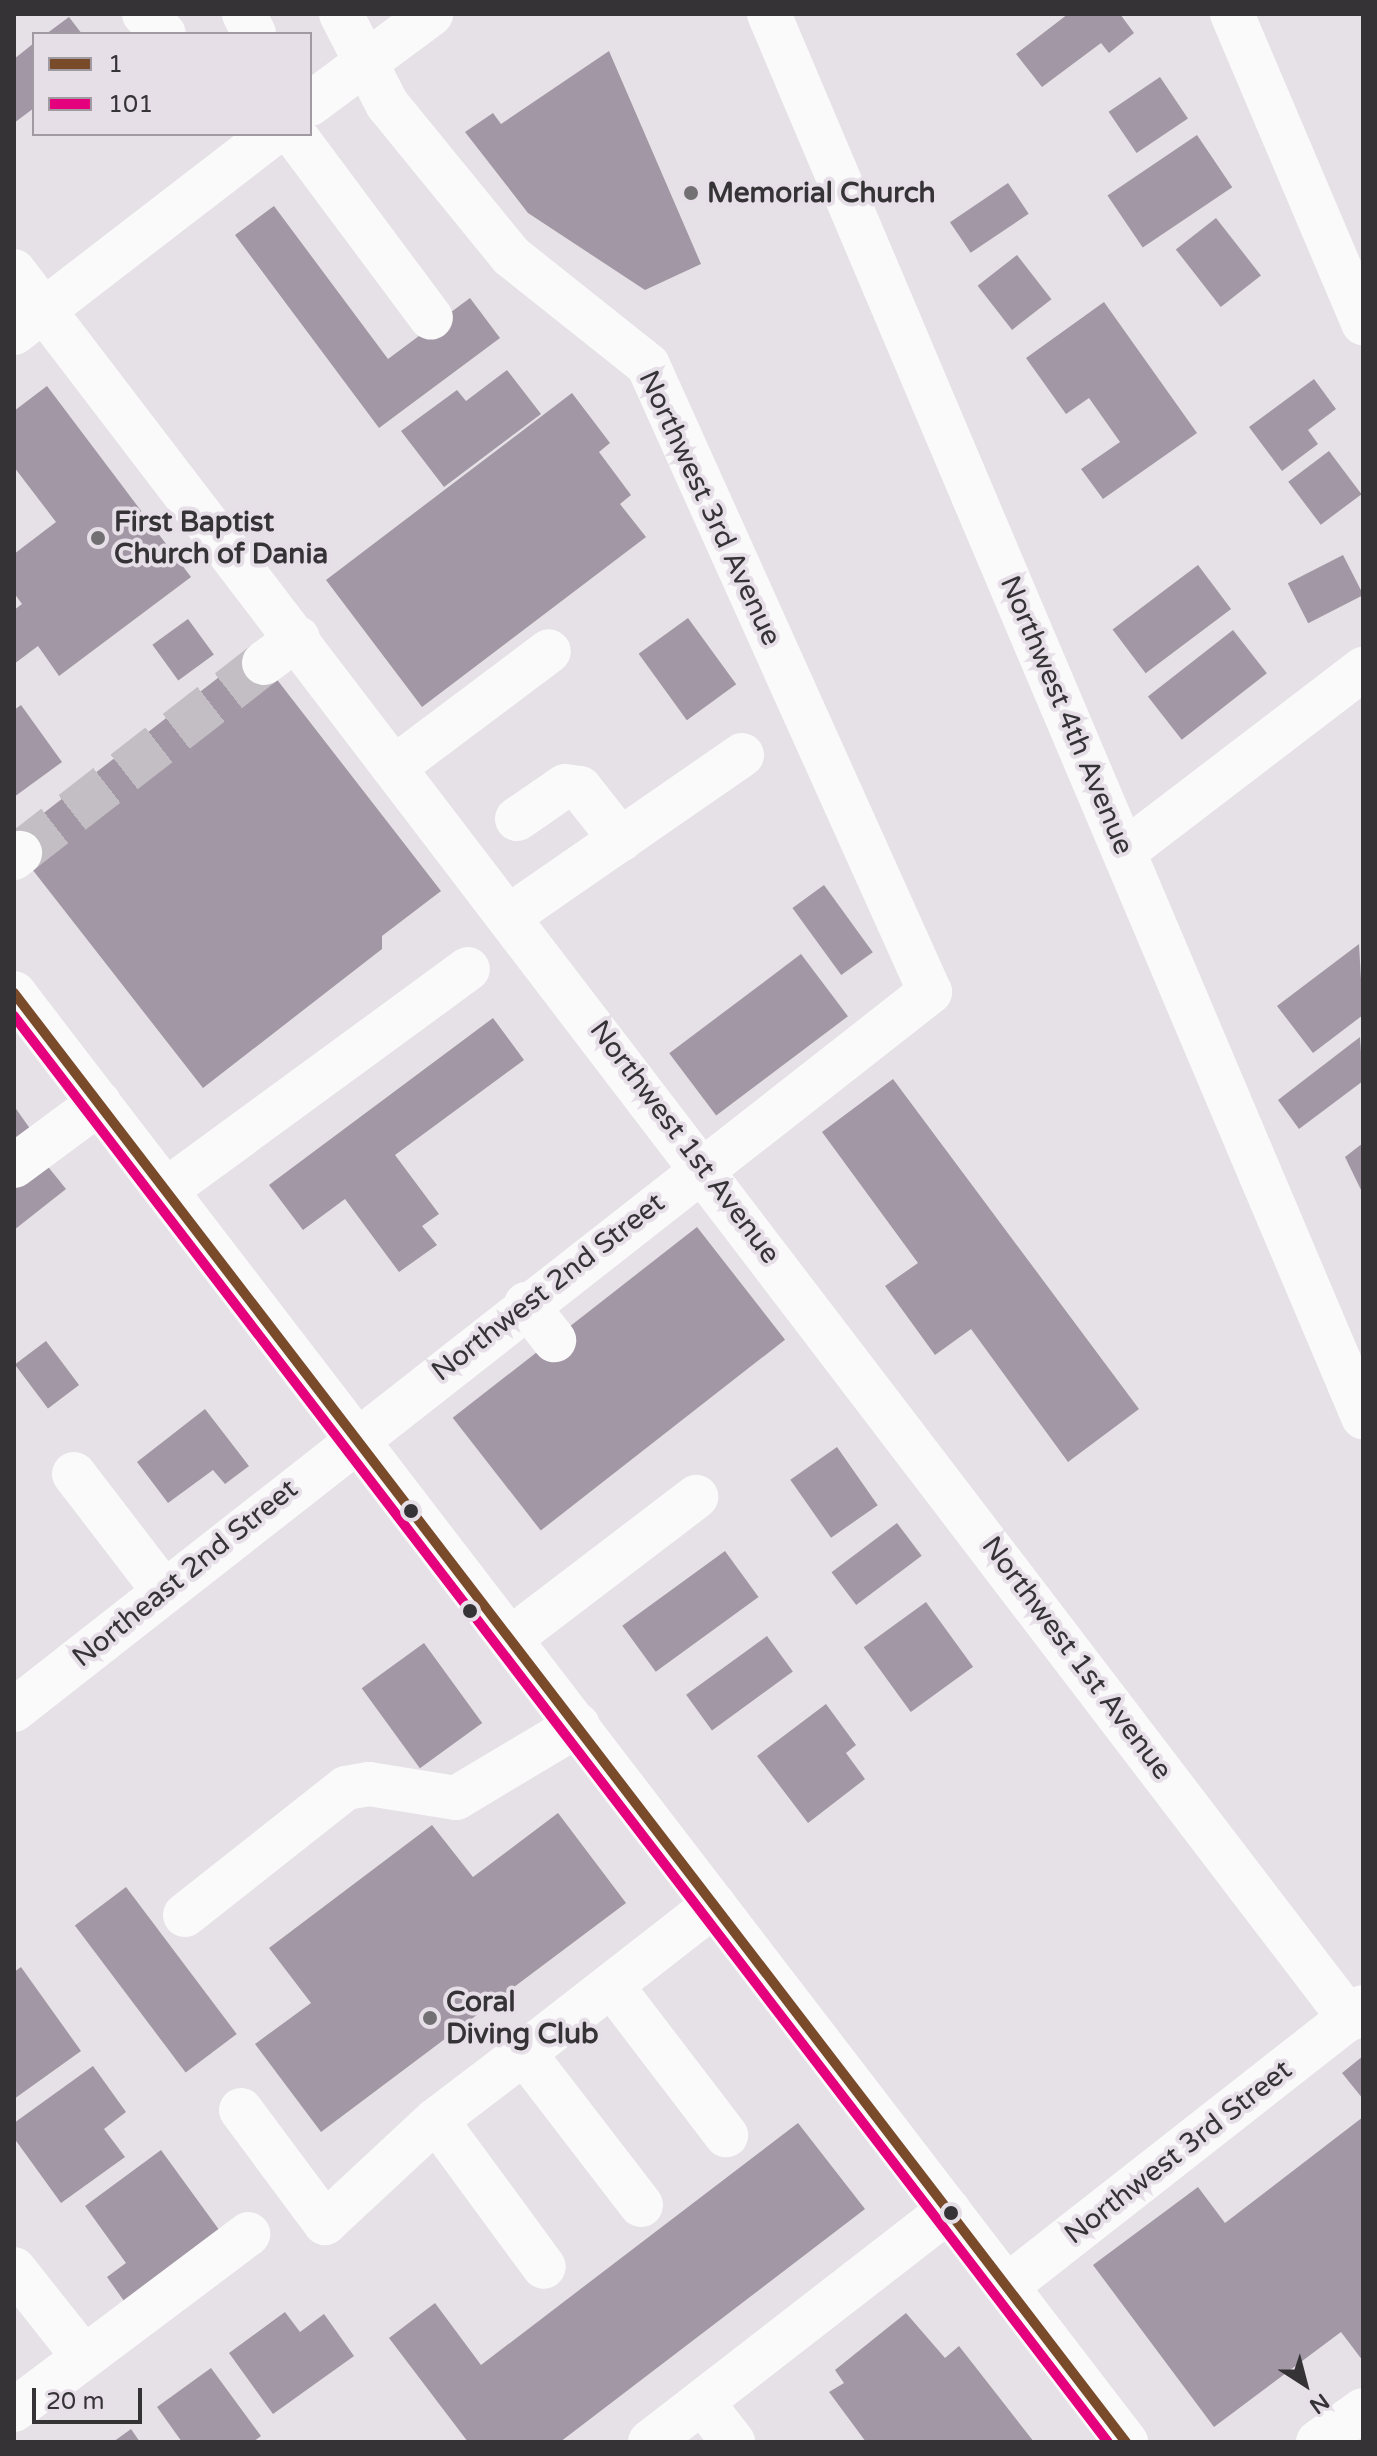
<!DOCTYPE html>
<style>
body{margin:0}
#map{position:relative;width:1377px;height:2456px;overflow:hidden;background:#e5e1e6;font-family:"Varela Round",sans-serif}
div>[style]{position:absolute}
.building>*{inset:0;background:#a298a5;transform-origin:0 0}
.minor-tunnel>*{height:44px;margin-top:-22px;transform-origin:0;background:repeating-linear-gradient(90deg,#c2bec3 0 44px,transparent 0 66px)}
.minor>*{height:44px;margin:-22px;padding:0 22px;transform-origin:22px;border-radius:22px;background:#fbfafb}
.major>*{height:44px;margin:-22px;padding:0 22px;transform-origin:22px;border-radius:22px;background:#fbfafb}
.bus-1>*{height:10px;margin:-5px;padding:0 5px;transform-origin:5px;border-radius:5px;background:#7a4b2a}
.bus-2>*{height:10px;margin:-5px;padding:0 5px;transform-origin:5px;border-radius:5px;background:#e5007d}
.dots>*{width:22px;height:22px;translate:-50% -50%;box-sizing:border-box;border:4px solid #e6dfe8;border-radius:50%}
span{translate:-50% -50%;white-space:nowrap;text-align:center;line-height:1.15;-webkit-text-stroke:8px #e6dfe8;paint-order:stroke}
.poi-label{font-size:28px;color:#363337;font-weight:700}
.left{translate:0 -50%;text-align:left}
.street-label{font-size:28px;color:#363337}
.frame{position:absolute;inset:0;border:16px solid #363337;pointer-events:none}
.legend{position:absolute;left:32px;top:32px;width:280px;height:104px;box-sizing:border-box;background:#e6dfe8;border:2px solid #a09aa1;margin:0;padding:10px 14px;list-style:none;font-size:24px;color:#363337}
.legend li{display:flex;align-items:center;gap:16px;height:40px}
.legend b{width:40px;border:2px solid #a09aa1}
.north{position:absolute;left:1265px;top:2344px;width:80px;height:80px;-webkit-text-stroke:6px #e6dfe8;paint-order:stroke;rotate:144deg;font-size:22px;font-weight:700;line-height:32px;text-align:center;color:#363337}
.north::after{content:'';display:block;margin:auto;width:28px;height:36px;background:#363337;clip-path:polygon(50% 0,100% 100%,50% 72%,0 100%)}
.scale{position:absolute;left:32px;top:2388px;width:110px;height:36px;box-sizing:border-box;border:4px solid #363337;border-top:0;padding-left:10px;font-size:24px;line-height:28px;white-space:nowrap;color:#363337;-webkit-text-stroke:6px #e6dfe8;paint-order:stroke}
</style>
<div id="map">
<div class="building">
<div style="clip-path:polygon(1068px 14px,1120px 14px,1134px 33px,1109px 53px,1101px 43px,1042px 87px,1016px 54px)"></div>
<div style="clip-path:polygon(69px 17px,82px 34px,46px 34px)"></div>
<div style="clip-path:polygon(34px 43px,34px 108px,14px 123px,14px 59px)"></div>
<div style="clip-path:polygon(609px 51px,701px 264px,645px 290px,528px 213px,465px 132px,493px 113px,501px 124px)"></div>
<div style="left:1160px;top:77px;width:50px;height:62px;rotate:56deg"></div>
<div style="left:1197px;top:135px;width:63px;height:108px;rotate:56deg"></div>
<div style="left:1008px;top:183px;width:37px;height:70px;rotate:56deg"></div>
<div style="clip-path:polygon(274px 206px,388px 359px,470px 298px,500px 338px,379px 428px,235px 235px)"></div>
<div style="left:1216px;top:218px;width:73px;height:51px;rotate:52deg"></div>
<div style="left:1017px;top:255px;width:56px;height:50px;rotate:52deg"></div>
<div style="clip-path:polygon(1104px 302px,1197px 433px,1103px 499px,1081px 469px,1120px 442px,1089px 398px,1066px 414px,1026px 358px)"></div>
<div style="clip-path:polygon(507px 370px,541px 414px,444px 487px,401px 431px,457px 390px,466px 401px)"></div>
<div style="clip-path:polygon(1314px 379px,1336px 409px,1308px 430px,1318px 444px,1282px 471px,1249px 427px)"></div>
<div style="clip-path:polygon(47px 386px,191px 577px,59px 676px,38px 646px,14px 664px,14px 610px,22px 604px,14px 593px,14px 554px,56px 522px,14px 467px,14px 411px)"></div>
<div style="clip-path:polygon(572px 393px,610px 443px,599px 452px,631px 495px,620px 504px,646px 537px,422px 707px,326px 580px)"></div>
<div style="left:1329px;top:451px;width:54px;height:51px;rotate:53deg"></div>
<div style="left:1343px;top:555px;width:45px;height:62px;rotate:63deg"></div>
<div style="left:1198px;top:565px;width:55px;height:107px;rotate:53deg"></div>
<div style="left:688px;top:618px;width:82px;height:61px;rotate:54deg"></div>
<div style="left:188px;top:619px;width:44px;height:44px;rotate:54deg"></div>
<div style="left:1233px;top:630px;width:55px;height:108px;rotate:52deg"></div>
<div style="clip-path:polygon(254px 650px,441px 891px,382px 936px,382px 949px,203px 1088px,14px 846px,14px 836px)"></div>
<div style="clip-path:polygon(21px 705px,62px 762px,14px 797px,14px 710px)"></div>
<div style="left:824px;top:885px;width:83px;height:39px;rotate:54deg"></div>
<div style="clip-path:polygon(1359px 944px,1363px 1015px,1313px 1053px,1277px 1006px)"></div>
<div style="left:801px;top:954px;width:78px;height:165px;rotate:53deg"></div>
<div style="clip-path:polygon(493px 1018px,524px 1060px,395px 1155px,439px 1214px,422px 1226px,437px 1245px,399px 1272px,345px 1199px,303px 1230px,269px 1185px)"></div>
<div style="clip-path:polygon(1360px 1037px,1363px 1081px,1299px 1129px,1278px 1100px)"></div>
<div style="clip-path:polygon(893px 1079px,1139px 1409px,1068px 1462px,971px 1329px,935px 1355px,885px 1286px,918px 1263px,822px 1132px)"></div>
<div style="clip-path:polygon(14px 1106px,31px 1130px,14px 1142px)"></div>
<div style="clip-path:polygon(1363px 1143px,1363px 1194px,1345px 1157px)"></div>
<div style="clip-path:polygon(45px 1163px,66px 1189px,14px 1230px,14px 1188px)"></div>
<div style="left:697px;top:1227px;width:143px;height:310px;rotate:52deg"></div>
<div style="left:46px;top:1341px;width:55px;height:39px;rotate:53deg"></div>
<div style="clip-path:polygon(205px 1409px,249px 1466px,225px 1484px,213px 1470px,168px 1503px,137px 1462px)"></div>
<div style="left:837px;top:1447px;width:71px;height:57px;rotate:55deg"></div>
<div style="left:897px;top:1523px;width:41px;height:82px;rotate:53deg"></div>
<div style="left:725px;top:1551px;width:57px;height:127px;rotate:54deg"></div>
<div style="left:926px;top:1602px;width:80px;height:77px;rotate:54deg"></div>
<div style="left:767px;top:1636px;width:44px;height:100px;rotate:54deg"></div>
<div style="left:424px;top:1643px;width:99px;height:77px;rotate:54deg"></div>
<div style="clip-path:polygon(826px 1704px,856px 1745px,846px 1753px,865px 1779px,808px 1823px,757px 1756px)"></div>
<div style="clip-path:polygon(558px 1813px,626px 1903px,321px 2132px,255px 2044px,311px 2003px,269px 1948px,432px 1825px,473px 1877px)"></div>
<div style="left:126px;top:1887px;width:184px;height:64px;rotate:53deg"></div>
<div style="clip-path:polygon(21px 1967px,81px 2051px,14px 2099px,14px 1972px)"></div>
<div style="clip-path:polygon(1363px 2056px,1363px 2099px,1342px 2073px)"></div>
<div style="clip-path:polygon(93px 2066px,126px 2112px,104px 2129px,125px 2157px,61px 2203px,14px 2138px,14px 2123px)"></div>
<div style="clip-path:polygon(1363px 2117px,1363px 2361px,1341px 2332px,1214px 2427px,1093px 2265px,1198px 2187px,1225px 2223px)"></div>
<div style="clip-path:polygon(798px 2123px,865px 2209px,560px 2442px,468px 2442px,389px 2338px,435px 2303px,481px 2365px)"></div>
<div style="clip-path:polygon(161px 2150px,225px 2238px,129px 2308px,107px 2277px,126px 2263px,85px 2206px)"></div>
<div style="clip-path:polygon(285px 2312px,300px 2332px,324px 2314px,354px 2356px,273px 2414px,229px 2353px)"></div>
<div style="clip-path:polygon(906px 2313px,945px 2358px,959px 2346px,1034px 2442px,866px 2442px,829px 2392px,844px 2383px,835px 2370px)"></div>
<div style="clip-path:polygon(211px 2368px,261px 2436px,253px 2442px,182px 2442px,157px 2407px)"></div>
<div style="clip-path:polygon(131px 2429px,140px 2442px,113px 2442px)"></div>
</div>
<div class="minor-tunnel">
<div style="left:20px;top:853px;width:309px;rotate:-37.9deg"></div>
</div>
<div class="minor">
<div style="left:144px;top:14px;width:28px;rotate:45deg"></div>
<div style="left:244px;top:14px;width:22px;rotate:63deg"></div>
<div style="left:769px;top:14px;width:1524px;rotate:67.05deg"></div>
<div style="left:1232px;top:14px;width:336px;rotate:67deg"></div>
<div style="left:310px;top:104px;width:151px;rotate:-36.6deg"></div>
<div style="left:294px;top:134px;width:229px;rotate:53.3deg"></div>
<div style="left:14px;top:271px;width:2200px;rotate:52.61deg"></div>
<div style="left:14px;top:333px;width:326px;rotate:-37.6deg"></div>
<div style="left:264px;top:663px;width:42px;rotate:-36.3deg"></div>
<div style="left:396px;top:766px;width:191px;rotate:-36.9deg"></div>
<div style="left:517px;top:819px;width:58px;rotate:-34.5deg"></div>
<div style="left:565px;top:786px;width:15px;rotate:8deg"></div>
<div style="left:580px;top:788px;width:66px;rotate:51.7deg"></div>
<div style="left:1125px;top:851px;width:300px;rotate:-37.4deg"></div>
<div style="left:14px;top:858px;width:8px;rotate:-40deg"></div>
<div style="left:511px;top:915px;width:281px;rotate:-34.7deg"></div>
<div style="left:14px;top:1166px;width:106px;rotate:-36.5deg"></div>
<div style="left:166px;top:1190px;width:374px;rotate:-36.2deg"></div>
<div style="left:526px;top:1304px;width:46px;rotate:52.1deg"></div>
<div style="left:74px;top:1474px;width:146px;rotate:52.5deg"></div>
<div style="left:511px;top:1638px;width:233px;rotate:-37.3deg"></div>
<div style="left:14px;top:1710px;width:1164px;rotate:-38.09deg"></div>
<div style="left:930px;top:992px;width:687px;rotate:-114.22deg"></div>
<div style="left:648px;top:365px;width:175px;rotate:-141.5deg"></div>
<div style="left:511px;top:256px;width:196px;rotate:-129.2deg"></div>
<div style="left:387px;top:104px;width:101px;rotate:-117.1deg"></div>
<div style="left:185px;top:1915px;width:205px;rotate:-38.3deg"></div>
<div style="left:346px;top:1788px;width:23px;rotate:-10deg"></div>
<div style="left:369px;top:1784px;width:88px;rotate:9.1deg"></div>
<div style="left:456px;top:1798px;width:142px;rotate:-30.9deg"></div>
<div style="left:612px;top:1986px;width:188px;rotate:52.6deg"></div>
<div style="left:241px;top:2110px;width:141px;rotate:53.4deg"></div>
<div style="left:325px;top:2223px;width:151px;rotate:-42.9deg"></div>
<div style="left:436px;top:2120px;width:111px;rotate:-37.3deg"></div>
<div style="left:436px;top:2120px;width:182px;rotate:53.7deg"></div>
<div style="left:641px;top:2205px;width:192px;rotate:-127.6deg"></div>
<div style="left:524px;top:2053px;width:241px;rotate:-37.9deg"></div>
<div style="left:14px;top:2269px;width:111px;rotate:51.6deg"></div>
<div style="left:1007px;top:2286px;width:452px;rotate:-38.1deg"></div>
<div style="left:702px;top:2402px;width:51px;rotate:52.2deg"></div>
<div style="left:14px;top:2410px;width:293px;rotate:-36.9deg"></div>
<div style="left:650px;top:2442px;width:378px;rotate:-37.8deg"></div>
<div style="left:1318px;top:2442px;width:55px;rotate:-35.4deg"></div>
</div>
<div class="major">
<div style="left:14px;top:993px;width:1827px;rotate:52.5deg"></div>
</div>
<div class="bus-1">
<div style="left:14px;top:993px;width:1827px;rotate:52.5deg"></div>
</div>
<div class="bus-2">
<div style="left:14px;top:1016px;width:1797px;rotate:52.51deg"></div>
</div>
<div class="dots">
<div style="left:691px;top:193px;background:#737074"></div>
<div style="left:98px;top:538px;background:#737074"></div>
<div style="left:411px;top:1511px;background:#363337"></div>
<div style="left:470px;top:1611px;background:#363337"></div>
<div style="left:430px;top:2018px;background:#737074"></div>
<div style="left:951px;top:2213px;background:#363337"></div>
</div>
<div class="poi-label">
<span class="left" style="left:707px;top:193px">Memorial Church</span>
<span class="left" style="left:114px;top:538px">First Baptist<br>Church of Dania</span>
<span class="left" style="left:446px;top:2018px">Coral<br>Diving Club</span>
</div>
<div class="street-label">
<span style="left:710px;top:508px;rotate:65deg">Northwest 3rd Avenue</span>
<span style="left:1067px;top:715px;rotate:67deg">Northwest 4th Avenue</span>
<span style="left:685px;top:1142px;rotate:53deg">Northwest 1st Avenue</span>
<span style="left:548px;top:1287px;rotate:-38deg">Northwest 2nd Street</span>
<span style="left:185px;top:1573px;rotate:-39deg">Northeast 2nd Street</span>
<span style="left:1077px;top:1658px;rotate:53deg">Northwest 1st Avenue</span>
<span style="left:1178px;top:2152px;rotate:-38deg">Northwest 3rd Street</span>
</div>
<div class="frame"></div>
<ul class="legend">
<li><b style="height:10px;background:#7a4b2a"></b>1</li>
<li><b style="height:10px;background:#e5007d"></b>101</li>
</ul>
<div class="north">N</div>
<div class="scale">20 m</div>
</div>
